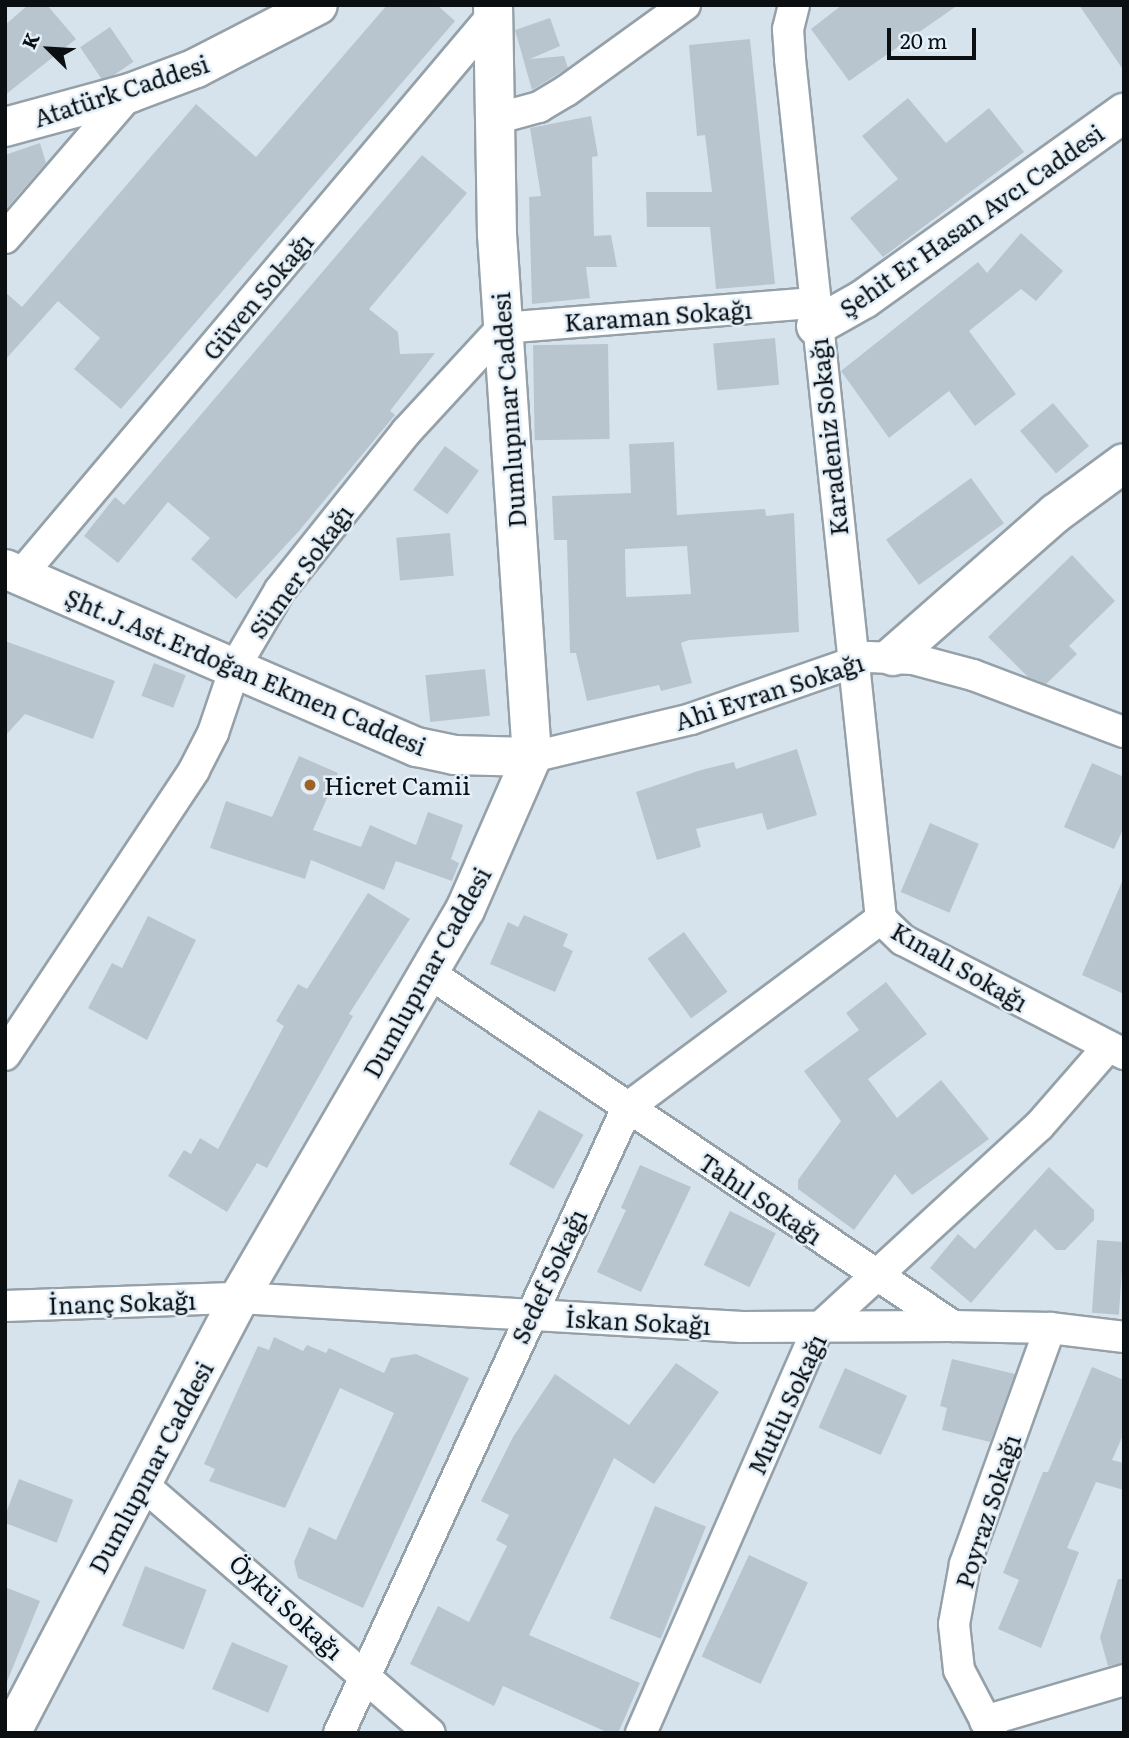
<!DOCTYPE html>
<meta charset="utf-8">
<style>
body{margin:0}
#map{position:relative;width:1129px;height:1738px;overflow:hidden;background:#d7e3ec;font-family:Literata,serif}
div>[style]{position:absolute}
.building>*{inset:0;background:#b9c5ce;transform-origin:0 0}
.roads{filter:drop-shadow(2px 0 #95a1a9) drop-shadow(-2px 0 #95a1a9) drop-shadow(0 2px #95a1a9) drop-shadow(0 -2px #95a1a9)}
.street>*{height:30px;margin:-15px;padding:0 15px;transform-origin:15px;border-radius:15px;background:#fff}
.secondary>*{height:38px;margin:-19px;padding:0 19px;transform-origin:19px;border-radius:19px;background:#fff}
.dots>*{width:19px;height:19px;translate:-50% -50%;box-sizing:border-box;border:4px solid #e4f0f9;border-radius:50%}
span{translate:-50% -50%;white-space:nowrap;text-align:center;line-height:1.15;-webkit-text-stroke:5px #e4f0f9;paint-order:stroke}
.street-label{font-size:24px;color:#0b0f12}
.poi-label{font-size:24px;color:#0b0f12}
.left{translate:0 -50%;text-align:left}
.frame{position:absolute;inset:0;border:7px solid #0b0f12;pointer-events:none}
.north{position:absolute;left:14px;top:14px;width:70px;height:70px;-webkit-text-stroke:5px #e4f0f9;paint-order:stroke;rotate:294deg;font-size:19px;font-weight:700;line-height:28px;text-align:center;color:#0b0f12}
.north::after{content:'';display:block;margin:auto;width:24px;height:32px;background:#0b0f12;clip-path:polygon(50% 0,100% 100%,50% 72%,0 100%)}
.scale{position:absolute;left:887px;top:28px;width:89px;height:32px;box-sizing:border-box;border:4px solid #0b0f12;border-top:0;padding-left:9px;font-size:21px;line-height:24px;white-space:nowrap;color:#0b0f12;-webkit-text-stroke:5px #e4f0f9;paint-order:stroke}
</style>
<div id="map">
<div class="building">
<div style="clip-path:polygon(28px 5px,47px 5px,76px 39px,5px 95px,5px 25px)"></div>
<div style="clip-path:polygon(387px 5px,437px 5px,455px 21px,121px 409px,74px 369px,100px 338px,58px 301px,5px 360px,5px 292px,22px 307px,196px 104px,256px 157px)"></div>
<div style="clip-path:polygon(842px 5px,958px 5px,849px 81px,811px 29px)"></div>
<div style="clip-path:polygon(1079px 5px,1124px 5px,1124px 71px)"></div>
<div style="clip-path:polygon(550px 18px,560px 46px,530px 59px,564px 56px,568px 68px,532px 90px,515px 30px)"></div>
<div style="left:110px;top:27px;width:42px;height:36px;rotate:56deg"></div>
<div style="clip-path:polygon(750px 39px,775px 284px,716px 289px,710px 227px,647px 227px,646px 192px,712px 192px,705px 135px,697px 136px,689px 45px)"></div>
<div style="clip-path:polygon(908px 98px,946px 143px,989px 108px,1024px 152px,883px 257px,850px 218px,898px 179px,862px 136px)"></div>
<div style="clip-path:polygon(591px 116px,598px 156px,592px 157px,594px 236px,611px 235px,617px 267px,586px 267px,590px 298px,532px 304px,529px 197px,541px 196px,530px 128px)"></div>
<div style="clip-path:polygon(40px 143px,46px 163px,5px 210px,5px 155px)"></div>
<div style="clip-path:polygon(422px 155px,467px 193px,369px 309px,398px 332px,400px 354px,435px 353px,390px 411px,395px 415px,299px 531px,236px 599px,191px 559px,210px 538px,168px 502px,118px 563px,84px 536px,115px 497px,124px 505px)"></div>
<div style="clip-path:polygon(1021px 233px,1063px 271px,1036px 301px,1021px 289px,969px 331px,1016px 394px,975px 426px,949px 391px,889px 438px,841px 371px,978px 262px,987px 273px)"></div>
<div style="left:775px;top:338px;width:47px;height:62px;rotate:85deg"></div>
<div style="left:608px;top:344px;width:95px;height:75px;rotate:89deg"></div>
<div style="left:1053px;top:403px;width:56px;height:43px;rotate:50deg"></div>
<div style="clip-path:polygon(evenodd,674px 442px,677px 515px,765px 509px,766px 516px,794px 513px,799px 632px,689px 640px,681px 643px,692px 683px,661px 691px,659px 685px,587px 701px,576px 653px,570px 653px,567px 540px,554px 540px,552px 496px,631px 493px,629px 444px,674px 442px,687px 546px,691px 594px,626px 597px,625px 549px,687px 546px)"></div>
<div style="left:445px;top:446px;width:42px;height:54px;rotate:36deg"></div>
<div style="left:971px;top:478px;width:56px;height:105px;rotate:54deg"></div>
<div style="left:450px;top:533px;width:43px;height:54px;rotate:85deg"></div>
<div style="clip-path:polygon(1072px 555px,1115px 601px,1069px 646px,1077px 654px,1046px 684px,1028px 677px,988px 637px)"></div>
<div style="clip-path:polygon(5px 641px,115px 681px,93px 739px,25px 714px,5px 736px)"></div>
<div style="left:154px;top:663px;width:34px;height:35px;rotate:21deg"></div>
<div style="left:485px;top:669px;width:47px;height:60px;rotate:84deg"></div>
<div style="clip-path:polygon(797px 749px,817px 815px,767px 830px,762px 813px,696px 829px,701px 847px,657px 860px,636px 792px,701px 770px,734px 762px,736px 769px)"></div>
<div style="clip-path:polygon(299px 756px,338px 773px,313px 830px,361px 847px,370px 825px,416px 845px,428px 812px,463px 825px,451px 859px,459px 863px,452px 881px,396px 861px,384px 890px,311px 860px,305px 879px,210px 848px,226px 801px,272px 817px)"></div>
<div style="clip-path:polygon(1092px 763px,1124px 777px,1124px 827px,1114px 849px,1064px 827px)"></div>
<div style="left:930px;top:823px;width:53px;height:75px;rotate:23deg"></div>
<div style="clip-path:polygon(1124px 877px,1124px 994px,1082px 975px)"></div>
<div style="clip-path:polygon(368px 893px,410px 919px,349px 1014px,353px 1016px,267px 1168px,257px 1163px,227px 1212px,168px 1176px,184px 1150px,191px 1154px,200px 1138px,218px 1149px,284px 1026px,276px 1021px,298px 984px,307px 989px)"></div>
<div style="clip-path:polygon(524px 915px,568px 934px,563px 946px,573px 951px,555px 992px,490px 964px,508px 922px,518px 927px)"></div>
<div style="clip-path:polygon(148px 916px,196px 940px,147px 1040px,88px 1008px,112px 963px,122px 968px)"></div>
<div style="left:684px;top:932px;width:74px;height:45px;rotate:54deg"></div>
<div style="clip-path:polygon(886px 982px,927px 1034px,868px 1079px,897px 1118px,941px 1080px,989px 1139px,912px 1195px,895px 1174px,854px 1230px,798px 1189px,798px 1180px,841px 1121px,804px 1071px,859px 1030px,846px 1013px)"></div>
<div style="left:539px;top:1110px;width:51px;height:62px;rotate:29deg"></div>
<div style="clip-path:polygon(640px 1165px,691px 1187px,641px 1292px,597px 1272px,626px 1210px,621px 1208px)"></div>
<div style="clip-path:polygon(1049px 1167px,1094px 1210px,1094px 1220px,1065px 1250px,1056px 1250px,1035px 1229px,971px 1303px,930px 1268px,958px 1234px,975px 1249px)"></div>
<div style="left:730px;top:1211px;width:51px;height:60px;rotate:26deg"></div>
<div style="left:1097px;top:1240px;width:27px;height:73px;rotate:4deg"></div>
<div style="clip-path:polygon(274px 1337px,303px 1351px,307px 1345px,326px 1353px,329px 1348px,384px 1373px,391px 1358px,416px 1354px,469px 1378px,363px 1608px,298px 1578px,294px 1562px,309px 1527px,336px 1540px,394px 1413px,340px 1388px,285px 1508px,209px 1481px,215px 1469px,204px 1464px,258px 1346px,269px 1350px)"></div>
<div style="clip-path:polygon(952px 1359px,1015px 1374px,990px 1442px,942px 1430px,947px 1408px,940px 1406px)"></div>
<div style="clip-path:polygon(676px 1363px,719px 1392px,654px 1484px,614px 1458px,529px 1635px,640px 1683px,618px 1733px,609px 1733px,503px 1686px,494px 1706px,410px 1664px,438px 1606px,469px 1622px,507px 1546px,496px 1540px,509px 1515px,481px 1501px,513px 1437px,555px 1374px,629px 1425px)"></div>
<div style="clip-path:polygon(1092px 1367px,1124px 1380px,1124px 1433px,1112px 1460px,1124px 1463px,1124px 1490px,1096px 1482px,1067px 1548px,1079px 1552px,1041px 1648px,998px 1629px,1019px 1580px,1003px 1573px,1043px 1472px,1048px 1472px)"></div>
<div style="left:845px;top:1368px;width:68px;height:65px;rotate:24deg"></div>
<div style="left:19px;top:1479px;width:58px;height:46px;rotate:21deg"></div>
<div style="left:655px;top:1506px;width:55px;height:121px;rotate:22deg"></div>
<div style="left:749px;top:1555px;width:65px;height:112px;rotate:25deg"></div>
<div style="left:145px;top:1566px;width:66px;height:64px;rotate:21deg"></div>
<div style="clip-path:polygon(1118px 1579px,1124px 1579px,1124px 1663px,1108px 1666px,1100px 1637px)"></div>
<div style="clip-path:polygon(5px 1587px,40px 1601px,6px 1684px,5px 1683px)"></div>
<div style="left:232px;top:1642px;width:61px;height:51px;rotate:23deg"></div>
</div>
<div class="roads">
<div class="street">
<div style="left:794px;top:5px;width:25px;rotate:104deg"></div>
<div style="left:788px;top:29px;width:30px;rotate:86deg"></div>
<div style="left:790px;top:59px;width:865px;rotate:83.96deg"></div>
<div style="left:881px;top:919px;width:30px;rotate:44deg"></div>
<div style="left:903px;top:940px;width:249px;rotate:27.3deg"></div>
<div style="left:495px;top:119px;width:46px;rotate:-15.3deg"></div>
<div style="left:539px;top:107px;width:31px;rotate:-31deg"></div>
<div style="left:566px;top:91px;width:147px;rotate:-35.9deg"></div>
<div style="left:5px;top:238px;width:191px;rotate:-49.2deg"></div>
<div style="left:20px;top:576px;width:734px;rotate:-49.86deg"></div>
<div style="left:532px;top:757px;width:163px;rotate:-13.4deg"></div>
<div style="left:691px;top:719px;width:188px;rotate:-19.2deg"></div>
<div style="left:869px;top:657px;width:44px;rotate:2.6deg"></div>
<div style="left:913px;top:659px;width:62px;rotate:14.9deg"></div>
<div style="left:973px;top:675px;width:161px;rotate:20.7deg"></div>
<div style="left:429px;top:973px;width:632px;rotate:33.97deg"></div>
<div style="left:953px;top:1326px;width:97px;rotate:1.2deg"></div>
<div style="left:1050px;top:1328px;width:75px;rotate:6.9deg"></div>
<div style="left:5px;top:1055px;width:342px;rotate:-56.4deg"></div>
<div style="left:194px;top:770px;width:42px;rotate:-62.8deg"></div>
<div style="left:213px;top:733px;width:72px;rotate:-71.3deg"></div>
<div style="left:236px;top:665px;width:87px;rotate:-59.6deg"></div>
<div style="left:280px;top:590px;width:203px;rotate:-51.4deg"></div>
<div style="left:407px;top:431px;width:140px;rotate:-47.3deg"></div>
<div style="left:502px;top:328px;width:313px;rotate:-4.6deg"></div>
<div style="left:5px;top:1306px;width:234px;rotate:-2deg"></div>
<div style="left:239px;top:1298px;width:504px;rotate:3.3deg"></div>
<div style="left:742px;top:1327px;width:211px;rotate:-0.3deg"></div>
<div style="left:141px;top:1483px;width:382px;rotate:40.9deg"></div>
<div style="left:985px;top:1721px;width:145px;rotate:-16.4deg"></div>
<div style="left:339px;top:1733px;width:688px;rotate:-65.26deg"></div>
<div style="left:627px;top:1108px;width:317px;rotate:-36.7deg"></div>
<div style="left:641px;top:1733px;width:440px;rotate:-66.4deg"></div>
<div style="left:817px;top:1330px;width:301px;rotate:-42.6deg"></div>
<div style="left:1039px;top:1126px;width:105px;rotate:-48.9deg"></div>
<div style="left:992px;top:1733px;width:71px;rotate:-117.6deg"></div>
<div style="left:959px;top:1670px;width:46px;rotate:-96.2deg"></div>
<div style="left:954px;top:1624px;width:61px;rotate:-79.6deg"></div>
<div style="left:965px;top:1564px;width:251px;rotate:-70.2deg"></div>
</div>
<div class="secondary">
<div style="left:5px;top:127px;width:130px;rotate:-15.2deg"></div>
<div style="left:130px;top:93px;width:71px;rotate:-20.7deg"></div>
<div style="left:196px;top:68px;width:137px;rotate:-27.3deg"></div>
<div style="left:816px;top:326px;width:55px;rotate:-29.4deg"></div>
<div style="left:864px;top:299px;width:320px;rotate:-35.6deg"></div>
<div style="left:5px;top:569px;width:449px;rotate:23.4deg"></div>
<div style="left:417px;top:747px;width:38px;rotate:12deg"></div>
<div style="left:454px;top:755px;width:78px;rotate:1.5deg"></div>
<div style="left:893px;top:656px;width:217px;rotate:-41.3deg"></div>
<div style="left:1056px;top:513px;width:84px;rotate:-36.3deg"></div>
<div style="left:11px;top:1733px;width:491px;rotate:-62.3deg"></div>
<div style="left:239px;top:1298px;width:449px;rotate:-59.8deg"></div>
<div style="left:465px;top:910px;width:167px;rotate:-66.4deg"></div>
<div style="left:532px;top:757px;width:524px;rotate:-93.83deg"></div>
<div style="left:497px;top:234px;width:229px;rotate:-91deg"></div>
</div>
</div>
<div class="dots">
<div style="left:310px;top:785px;background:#9f6226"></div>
</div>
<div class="street-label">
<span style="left:121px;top:90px;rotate:-18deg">Atatürk Caddesi</span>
<span style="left:971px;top:220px;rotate:-35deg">Şehit Er Hasan Avcı Caddesi</span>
<span style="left:257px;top:296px;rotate:-50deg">Güven Sokağı</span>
<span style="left:658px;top:315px;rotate:-4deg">Karaman Sokağı</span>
<span style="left:508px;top:410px;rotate:-94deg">Dumlupınar Caddesi</span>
<span style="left:828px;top:437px;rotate:-96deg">Karadeniz Sokağı</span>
<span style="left:300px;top:571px;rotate:-54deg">Sümer Sokağı</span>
<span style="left:246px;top:671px;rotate:23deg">Şht.J.Ast.Erdoğan Ekmen Caddesi</span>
<span style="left:769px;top:691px;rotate:-18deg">Ahi Evran Sokağı</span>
<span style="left:960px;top:966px;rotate:30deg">Kınalı Sokağı</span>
<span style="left:426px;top:972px;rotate:-61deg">Dumlupınar Caddesi</span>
<span style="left:761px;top:1198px;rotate:34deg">Tahıl Sokağı</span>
<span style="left:548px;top:1276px;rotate:-65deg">Sedef Sokağı</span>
<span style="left:122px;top:1302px;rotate:-2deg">İnanç Sokağı</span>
<span style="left:638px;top:1321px;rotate:3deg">İskan Sokağı</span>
<span style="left:786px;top:1404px;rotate:-65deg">Mutlu Sokağı</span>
<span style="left:150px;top:1467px;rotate:-62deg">Dumlupınar Caddesi</span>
<span style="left:987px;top:1511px;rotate:-72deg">Poyraz Sokağı</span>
<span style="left:287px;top:1606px;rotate:42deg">Öykü Sokağı</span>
</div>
<div class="poi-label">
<span class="left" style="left:324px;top:785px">Hicret Camii</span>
</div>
<div class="frame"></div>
<div class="north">K</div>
<div class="scale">20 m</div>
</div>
